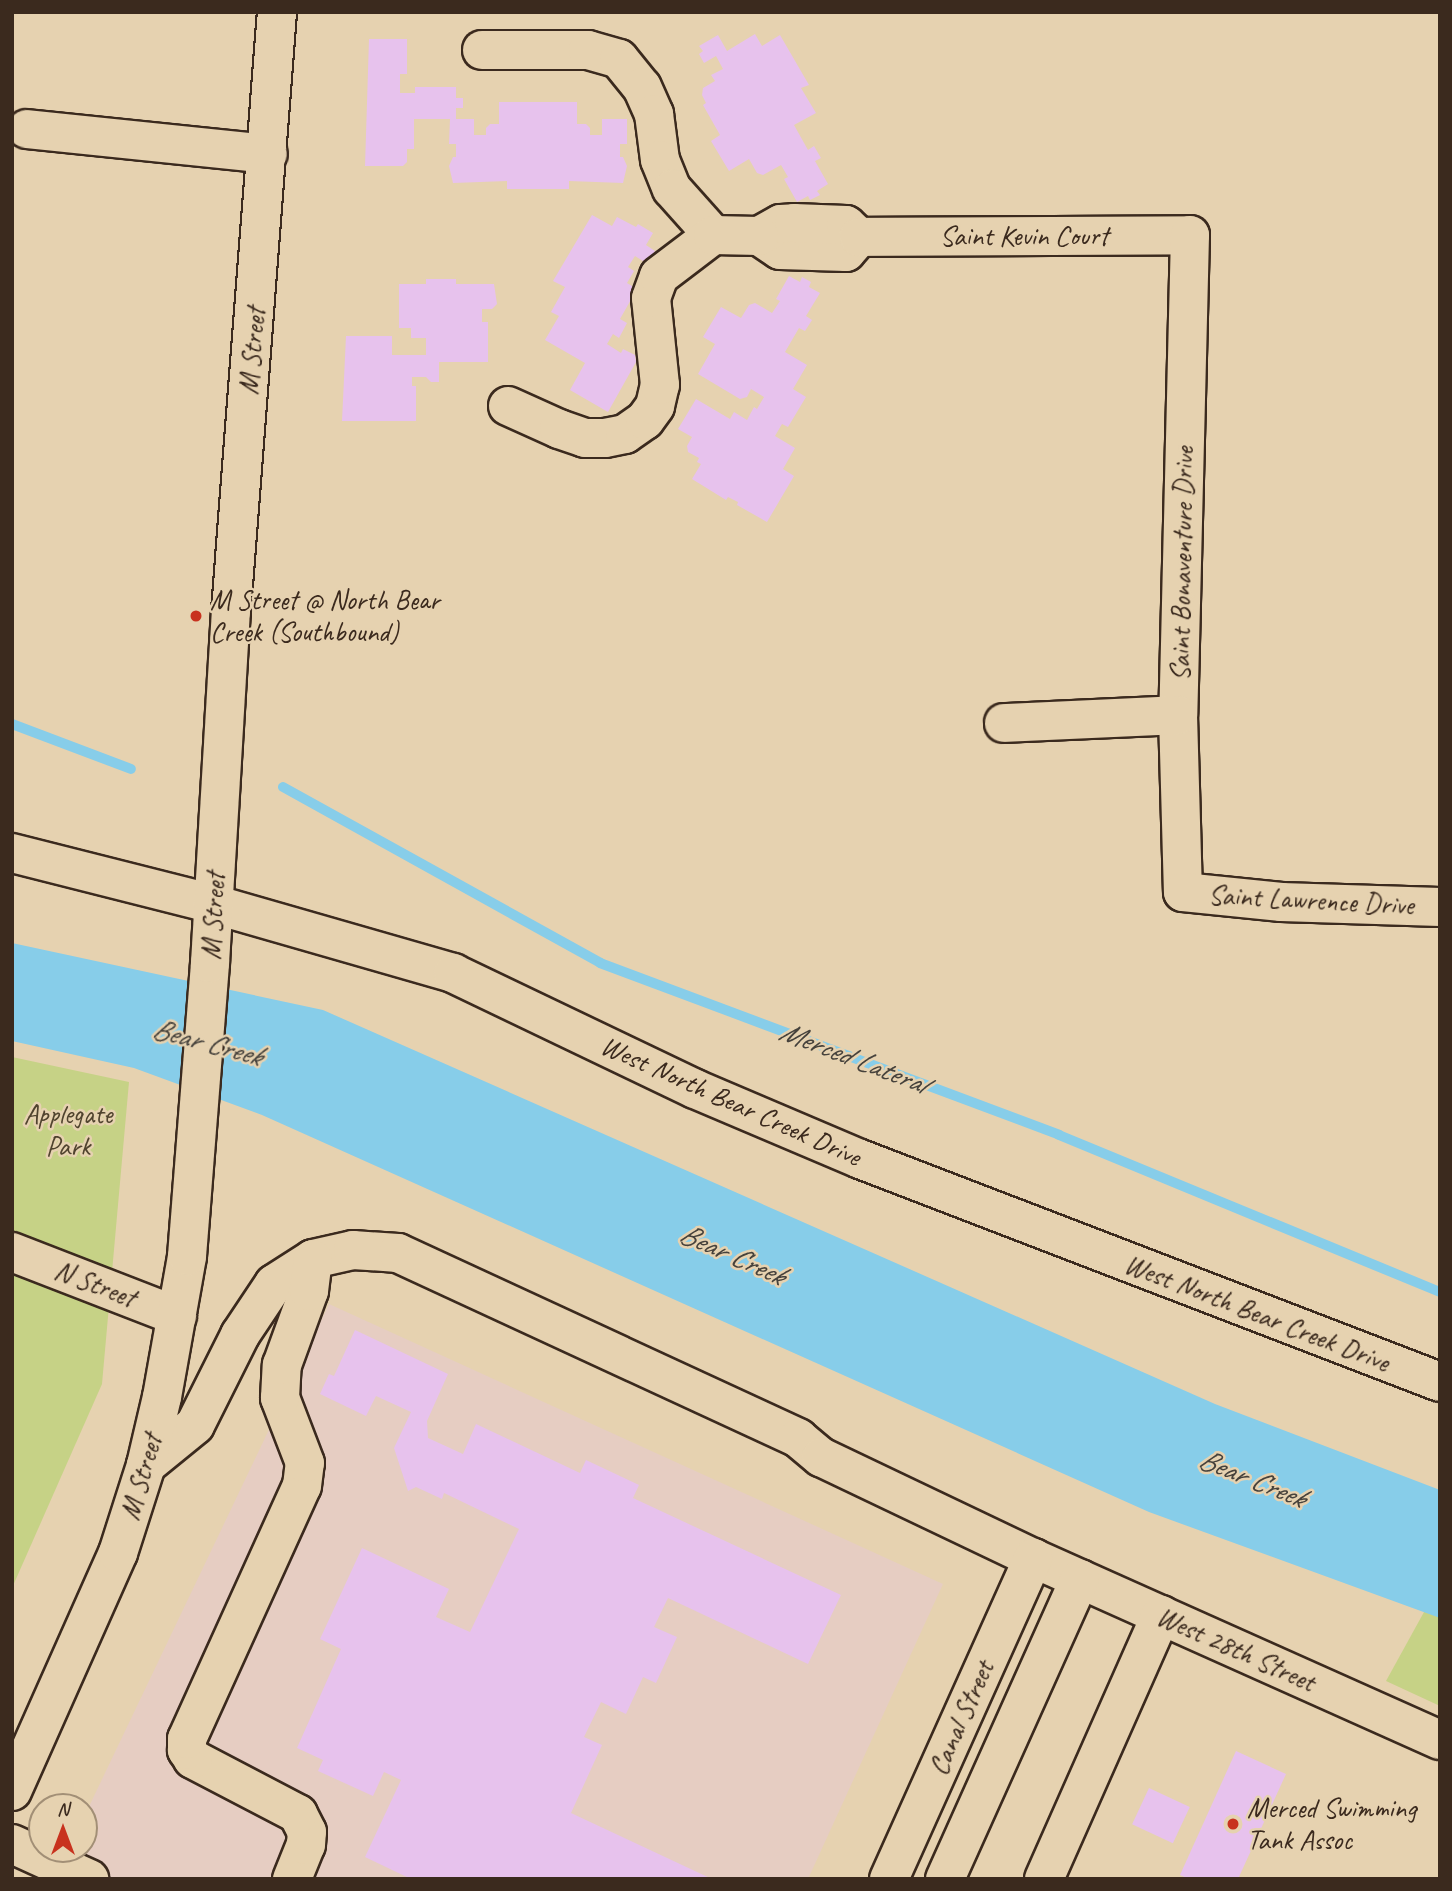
<!DOCTYPE html>
<style>
body{margin:0}
#map{position:relative;width:1452px;height:1891px;overflow:hidden;background:#e6d2b0;font-family:Caveat,sans-serif}
div>[style]{position:absolute}
.built>*{inset:0;background:#e6cdc2}
.green>*{inset:0;background:#c6d286}
.water>*{inset:0;background:#87cde9}
.stream>*{height:10px;margin:-5px;padding:0 5px;transform-origin:5px;border-radius:5px;background:#87cde9}
.building>*{inset:0;background:#e7c2ed;transform-origin:0 0}
.roads{filter:drop-shadow(2px 0 #3b2a1e) drop-shadow(-2px 0 #3b2a1e) drop-shadow(0 2px #3b2a1e) drop-shadow(0 -2px #3b2a1e)}
.minor>*{height:38px;margin:-19px;padding:0 19px;transform-origin:19px;border-radius:19px;background:#e6d2b0}
.dots>*{width:19px;height:19px;translate:-50% -50%;box-sizing:border-box;border:4px solid #e6d2b0;border-radius:50%}
span{translate:-50% -50%;white-space:nowrap;text-align:center;line-height:1.15;-webkit-text-stroke:5px #e6d2b0;paint-order:stroke}
.street-label{font-size:28px;color:#3b2a1e}
.poi-label{font-size:28px;color:#3b2a1e}
.left{translate:0 -50%;text-align:left}
.park-label{font-size:28px;color:#50432e}
.water-label{font-size:30px;color:#46423c;font-style:italic}
.frame{position:absolute;inset:0;border:14px solid #3b2a1e;pointer-events:none}
.north{position:absolute;left:28px;top:1793px;width:70px;height:70px;box-sizing:border-box;background:#e6d2b0;border:2px solid #a28f76;border-radius:50%;rotate:0deg;font-size:19px;font-weight:700;line-height:28px;text-align:center;color:#3b2a1e}
.north::after{content:'';display:block;margin:auto;width:24px;height:32px;background:#c8321e;clip-path:polygon(50% 0,100% 100%,50% 72%,0 100%)}
</style>
<div id="map">
<div class="built">
<div style="clip-path:polygon(329px 1304px,943px 1584px,808px 1879px,55px 1879px,69px 1849px,84px 1849px,84px 1817px)"></div>
</div>
<div class="green">
<div style="clip-path:polygon(12px 1057px,129px 1082px,102px 1384px,12px 1588px)"></div>
<div style="clip-path:polygon(1440px 1583px,1440px 1706px,1386px 1681px)"></div>
</div>
<div class="water">
<div style="clip-path:polygon(12px 943px,323px 1010px,1215px 1404px,1440px 1490px,1440px 1618px,1149px 1512px,262px 1115px,134px 1068px,12px 1041px)"></div>
</div>
<div class="stream">
<div style="left:12px;top:724px;width:127px;rotate:20.7deg"></div>
<div style="left:283px;top:787px;width:363px;rotate:29deg"></div>
<div style="left:600px;top:963px;width:490px;rotate:20.5deg"></div>
<div style="left:1059px;top:1135px;width:412px;rotate:22.4deg"></div>
</div>
<div class="building">
<div style="clip-path:polygon(755px 34px,762px 46px,780px 35px,809px 85px,801px 88px,816px 113px,794px 125px,808px 150px,814px 146px,821px 158px,815px 161px,828px 184px,817px 191px,820px 195px,810px 200px,808px 196px,797px 202px,784px 179px,788px 177px,781px 165px,763px 175px,757px 173px,749px 159px,729px 171px,711px 141px,720px 135px,703px 105px,706px 103px,702px 95px,703px 88px,715px 81px,711px 75px,723px 69px,716px 56px,704px 63px,699px 54px,703px 51px,699px 46px,718px 35px,727px 51px)"></div>
<div style="clip-path:polygon(369px 39px,407px 39px,407px 74px,400px 74px,400px 93px,415px 93px,415px 87px,456px 87px,456px 98px,463px 98px,463px 108px,456px 108px,456px 119px,474px 119px,474px 135px,486px 135px,486px 128px,490px 124px,499px 124px,499px 102px,577px 102px,577px 124px,586px 124px,590px 128px,590px 135px,602px 135px,602px 119px,627px 119px,627px 144px,620px 144px,620px 157px,623px 157px,627px 166px,623px 183px,569px 181px,569px 189px,507px 189px,507px 181px,453px 183px,449px 166px,453px 157px,456px 157px,456px 144px,449px 144px,450px 119px,414px 119px,414px 149px,407px 149px,407px 162px,403px 166px,365px 166px)"></div>
<div style="clip-path:polygon(592px 215px,612px 226px,617px 217px,636px 227px,638px 224px,653px 233px,646px 245px,655px 251px,650px 259px,643px 261px,635px 256px,628px 267px,634px 271px,627px 283px,637px 289px,620px 319px,627px 323px,619px 338px,613px 334px,607px 344px,621px 353px,623px 349px,635px 355px,636px 362px,608px 412px,570px 390px,585px 363px,545px 340px,559px 316px,551px 312px,565px 287px,553px 281px)"></div>
<div style="clip-path:polygon(789px 276px,800px 282px,802px 277px,811px 282px,809px 287px,820px 293px,806px 316px,812px 320px,805px 331px,799px 328px,785px 352px,807px 365px,793px 389px,806px 397px,788px 427px,782px 424px,775px 436px,795px 448px,783px 469px,794px 476px,767px 522px,737px 505px,738px 502px,728px 497px,726px 500px,692px 479px,701px 464px,697px 462px,699px 458px,688px 452px,687px 446px,692px 437px,678px 429px,696px 399px,730px 419px,734px 412px,747px 420px,754px 407px,757px 409px,764px 397px,751px 389px,747px 397px,740px 399px,698px 374px,715px 344px,703px 337px,721px 307px,741px 318px,749px 305px,755px 303px,772px 313px,780px 301px,776px 299px)"></div>
<div style="clip-path:polygon(426px 279px,456px 279px,456px 284px,494px 284px,497px 304px,492px 309px,482px 309px,482px 322px,488px 322px,488px 362px,439px 362px,439px 382px,431px 382px,426px 377px,412px 377px,412px 386px,416px 386px,416px 421px,342px 421px,346px 336px,392px 336px,392px 355px,426px 355px,426px 338px,411px 338px,411px 328px,399px 328px,399px 284px,426px 284px)"></div>
<div style="clip-path:polygon(355px 1330px,448px 1374px,427px 1421px,428px 1438px,463px 1454px,476px 1424px,580px 1473px,586px 1460px,639px 1485px,633px 1498px,841px 1595px,808px 1664px,668px 1598px,654px 1627px,677px 1637px,656px 1683px,643px 1677px,626px 1714px,601px 1702px,584px 1737px,602px 1745px,571px 1813px,712px 1879px,411px 1879px,365px 1857px,401px 1780px,384px 1772px,373px 1796px,318px 1771px,323px 1760px,297px 1748px,341px 1649px,320px 1639px,362px 1548px,449px 1589px,436px 1617px,470px 1632px,519px 1529px,444px 1493px,442px 1499px,416px 1487px,408px 1491px,394px 1448px,411px 1412px,376px 1396px,366px 1416px,320px 1394px,329px 1374px,334px 1376px)"></div>
<div style="clip-path:polygon(1236px 1751px,1286px 1774px,1238px 1879px,1189px 1879px,1180px 1875px)"></div>
<div style="left:1149px;top:1788px;width:45px;height:40px;rotate:25deg"></div>
</div>
<div class="roads">
<div class="minor">
<div style="left:482px;top:50px;width:106px"></div>
<div style="left:588px;top:50px;width:32px;rotate:16deg"></div>
<div style="left:619px;top:59px;width:36px;rotate:51deg"></div>
<div style="left:642px;top:87px;width:30px;rotate:66deg"></div>
<div style="left:654px;top:114px;width:46px;rotate:82.6deg"></div>
<div style="left:660px;top:160px;width:31px;rotate:68deg"></div>
<div style="left:672px;top:189px;width:62px;rotate:48.3deg"></div>
<div style="left:27px;top:129px;width:242px;rotate:5.9deg"></div>
<div style="left:859px;top:237px;width:20px;rotate:131deg"></div>
<div style="left:846px;top:252px;width:66px;rotate:-178.3deg"></div>
<div style="left:780px;top:250px;width:25px;rotate:-146deg"></div>
<div style="left:759px;top:236px;width:25px;rotate:-29deg"></div>
<div style="left:781px;top:224px;width:13px;rotate:-4deg"></div>
<div style="left:794px;top:223px;width:52px;rotate:2.2deg"></div>
<div style="left:846px;top:225px;width:18px;rotate:43deg"></div>
<div style="left:859px;top:237px;width:331px;rotate:-0.3deg"></div>
<div style="left:1190px;top:235px;width:480px;rotate:91.4deg"></div>
<div style="left:1178px;top:715px;width:177px;rotate:88.4deg"></div>
<div style="left:1183px;top:892px;width:99px;rotate:5.8deg"></div>
<div style="left:1281px;top:902px;width:159px;rotate:1.8deg"></div>
<div style="left:508px;top:406px;width:56px;rotate:24.3deg"></div>
<div style="left:559px;top:429px;width:28px;rotate:19deg"></div>
<div style="left:585px;top:438px;width:20px"></div>
<div style="left:605px;top:438px;width:20px;rotate:-11deg"></div>
<div style="left:625px;top:434px;width:24px;rotate:-35deg"></div>
<div style="left:645px;top:420px;width:17px;rotate:-54deg"></div>
<div style="left:655px;top:406px;width:22px;rotate:-77deg"></div>
<div style="left:660px;top:385px;width:87px;rotate:-95.9deg"></div>
<div style="left:651px;top:298px;width:23px;rotate:-70deg"></div>
<div style="left:659px;top:276px;width:68px;rotate:-37.2deg"></div>
<div style="left:713px;top:235px;width:46px;rotate:1.2deg"></div>
<div style="left:1004px;top:723px;width:174px;rotate:-2.6deg"></div>
<div style="left:12px;top:853px;width:207px;rotate:14.2deg"></div>
<div style="left:213px;top:904px;width:250px;rotate:16deg"></div>
<div style="left:453px;top:973px;width:268px;rotate:25.6deg"></div>
<div style="left:695px;top:1089px;width:179px;rotate:23deg"></div>
<div style="left:860px;top:1159px;width:621px;rotate:21.03deg"></div>
<div style="left:12px;top:1252px;width:177px;rotate:21.2deg"></div>
<div style="left:146px;top:1465px;width:63px;rotate:-39.2deg"></div>
<div style="left:195px;top:1425px;width:101px;rotate:-63.4deg"></div>
<div style="left:240px;top:1335px;width:61px;rotate:-56.3deg"></div>
<div style="left:274px;top:1284px;width:46px;rotate:-32.7deg"></div>
<div style="left:313px;top:1259px;width:41px;rotate:-12.7deg"></div>
<div style="left:353px;top:1250px;width:45px;rotate:3.8deg"></div>
<div style="left:398px;top:1253px;width:441px;rotate:24.8deg"></div>
<div style="left:798px;top:1438px;width:30px;rotate:40deg"></div>
<div style="left:821px;top:1457px;width:235px;rotate:25.5deg"></div>
<div style="left:1033px;top:1558px;width:446px;rotate:24.1deg"></div>
<div style="left:12px;top:1791px;width:261px;rotate:-66deg"></div>
<div style="left:118px;top:1553px;width:92px;rotate:-72.3deg"></div>
<div style="left:146px;top:1465px;width:70px;rotate:-76.8deg"></div>
<div style="left:162px;top:1397px;width:143px;rotate:-79.9deg"></div>
<div style="left:187px;top:1256px;width:294px;rotate:-85.5deg"></div>
<div style="left:210px;top:963px;width:353px;rotate:-86.6deg"></div>
<div style="left:231px;top:611px;width:601px;rotate:-85.61deg"></div>
<div style="left:12px;top:1844px;width:85px;rotate:24.4deg"></div>
<div style="left:292px;top:1879px;width:37px;rotate:-68deg"></div>
<div style="left:306px;top:1845px;width:13px;rotate:-86deg"></div>
<div style="left:307px;top:1832px;width:20px;rotate:-117deg"></div>
<div style="left:298px;top:1814px;width:119px;rotate:-152.4deg"></div>
<div style="left:193px;top:1759px;width:11px;rotate:-124deg"></div>
<div style="left:187px;top:1750px;width:11px;rotate:-90deg"></div>
<div style="left:187px;top:1739px;width:278px;rotate:-65.6deg"></div>
<div style="left:302px;top:1486px;width:23px;rotate:-83deg"></div>
<div style="left:305px;top:1463px;width:70px;rotate:-111deg"></div>
<div style="left:280px;top:1398px;width:33px;rotate:-87deg"></div>
<div style="left:282px;top:1365px;width:79px;rotate:-70deg"></div>
<div style="left:309px;top:1291px;width:32px;rotate:-83deg"></div>
<div style="left:889px;top:1879px;width:352px;rotate:-65.8deg"></div>
<div style="left:945px;top:1879px;width:329px;rotate:-65.8deg"></div>
<div style="left:1044px;top:1879px;width:289px;rotate:-66.1deg"></div>
</div>
</div>
<div class="dots">
<div style="left:196px;top:616px;background:#c8321e"></div>
<div style="left:1233px;top:1824px;background:#c8321e"></div>
</div>
<div class="street-label">
<span style="left:1024px;top:236px">Saint Kevin Court</span>
<span style="left:252px;top:351px;rotate:-85deg">M Street</span>
<span style="left:1182px;top:564px;rotate:-89deg">Saint Bonaventure Drive</span>
<span style="left:1311px;top:900px;rotate:3deg">Saint Lawrence Drive</span>
<span style="left:213px;top:916px;rotate:-87deg">M Street</span>
<span style="left:731px;top:1101px;rotate:24deg">West North Bear Creek Drive</span>
<span style="left:95px;top:1284px;rotate:21deg">N Street</span>
<span style="left:1257px;top:1313px;rotate:21deg">West North Bear Creek Drive</span>
<span style="left:141px;top:1477px;rotate:-74deg">M Street</span>
<span style="left:1236px;top:1649px;rotate:24deg">West 28th Street</span>
<span style="left:961px;top:1718px;rotate:-66deg">Canal Street</span>
</div>
<div class="poi-label">
<span class="left" style="left:210px;top:616px">M Street @ North Bear<br>Creek (Southbound)</span>
<span class="left" style="left:1247px;top:1824px">Merced Swimming<br>Tank Assoc</span>
</div>
<div class="park-label">
<span style="left:68px;top:1130px">Applegate<br>Park</span>
</div>
<div class="water-label">
<span style="left:207px;top:1042px;rotate:15deg">Bear Creek</span>
<span style="left:853px;top:1057px;rotate:21deg">Merced Lateral</span>
<span style="left:732px;top:1254px;rotate:24deg">Bear Creek</span>
<span style="left:1252px;top:1478px;rotate:22deg">Bear Creek</span>
</div>
<div class="frame"></div>
<div class="north">N</div>
</div>
